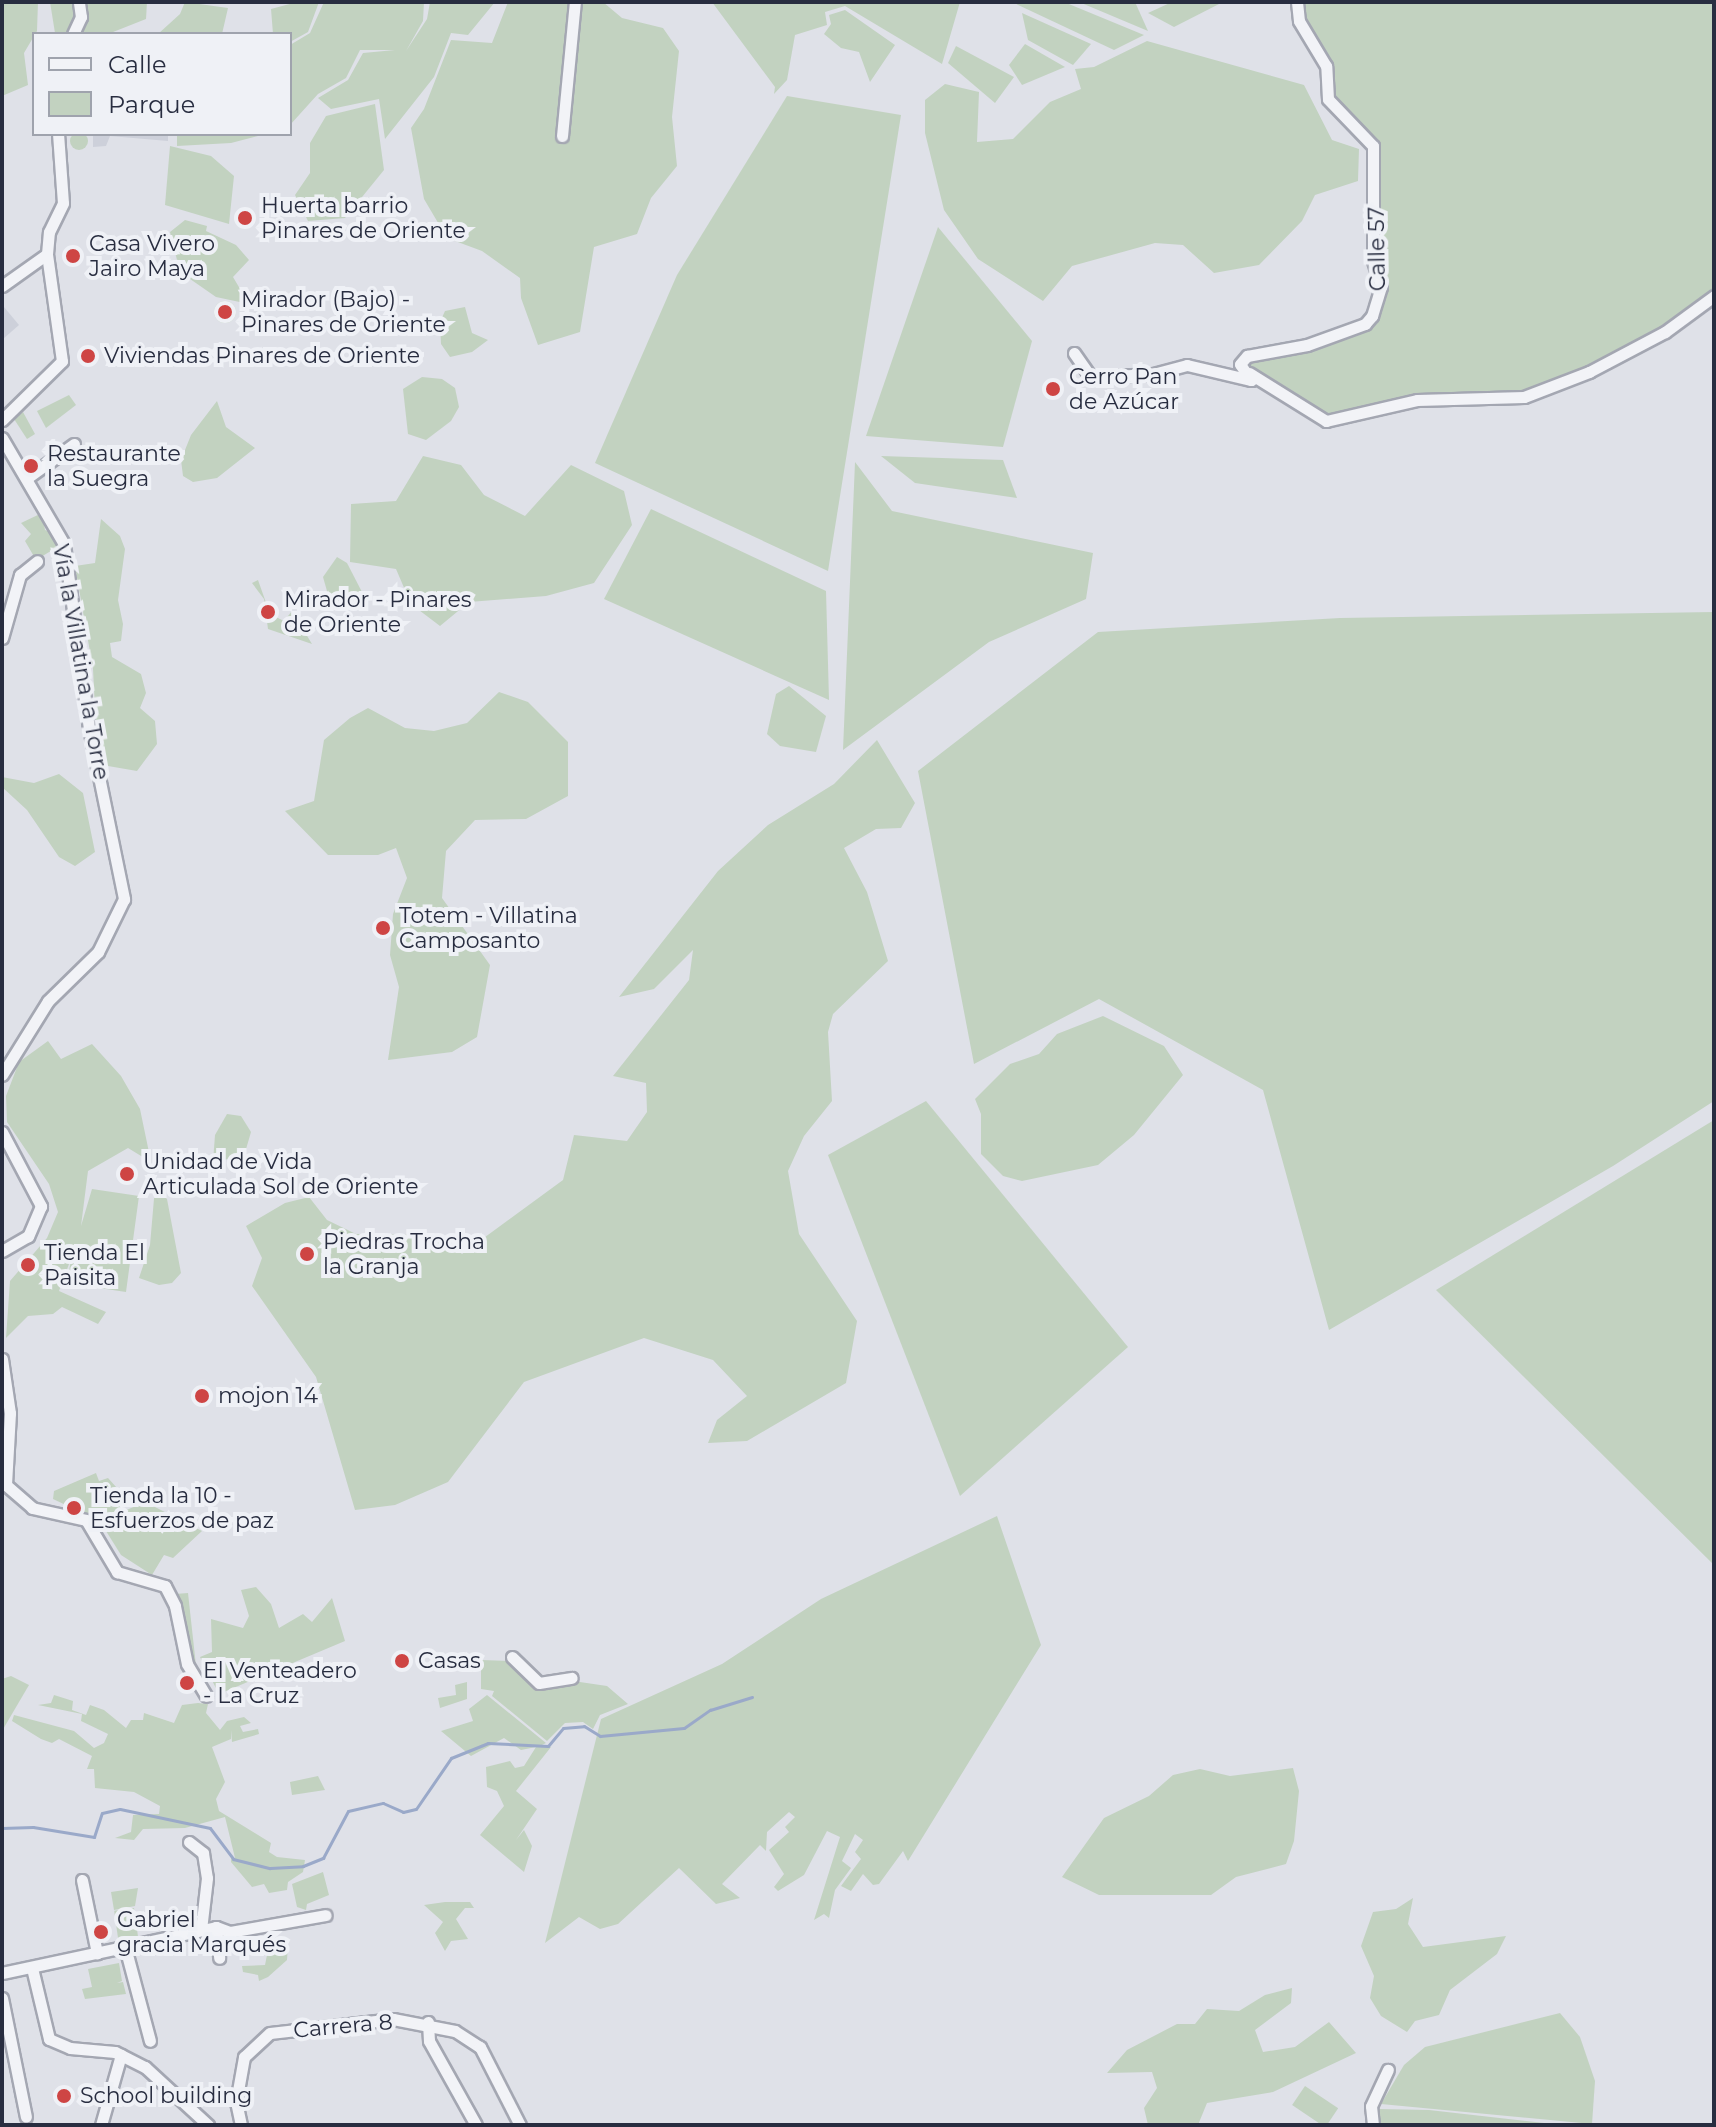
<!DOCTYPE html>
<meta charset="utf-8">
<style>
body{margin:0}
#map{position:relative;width:1716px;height:2127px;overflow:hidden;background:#dfe1e8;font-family:Montserrat,sans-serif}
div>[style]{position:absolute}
.built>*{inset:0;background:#cdd0da}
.green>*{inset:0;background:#c2d2c0;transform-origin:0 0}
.round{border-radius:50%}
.stream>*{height:3px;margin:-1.5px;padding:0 1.5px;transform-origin:1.5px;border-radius:1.5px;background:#9aa9c9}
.roads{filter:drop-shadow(2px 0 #a4a7b2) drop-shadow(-2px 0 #a4a7b2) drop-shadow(0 2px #a4a7b2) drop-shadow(0 -2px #a4a7b2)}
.minor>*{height:11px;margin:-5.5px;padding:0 5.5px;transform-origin:5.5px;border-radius:5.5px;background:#f2f3f7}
.dots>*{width:22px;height:22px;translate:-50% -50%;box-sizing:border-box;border:4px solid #eff1f6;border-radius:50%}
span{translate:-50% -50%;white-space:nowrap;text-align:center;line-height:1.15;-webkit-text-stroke:8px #eff1f6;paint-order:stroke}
.poi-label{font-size:22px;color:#282d40}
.left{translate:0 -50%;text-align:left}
.street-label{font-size:22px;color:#282d40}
.frame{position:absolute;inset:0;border:4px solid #282d40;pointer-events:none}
.legend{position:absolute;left:32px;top:32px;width:260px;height:104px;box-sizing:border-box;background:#eff1f6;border:2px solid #9fa3ad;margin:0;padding:10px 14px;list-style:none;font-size:24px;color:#282d40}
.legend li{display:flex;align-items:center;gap:16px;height:40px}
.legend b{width:40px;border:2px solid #9fa3ad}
</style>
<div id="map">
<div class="built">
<div style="clip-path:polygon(93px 134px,168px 134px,168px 141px,110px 136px,106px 146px,93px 147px)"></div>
<div style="clip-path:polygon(4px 307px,19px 325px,3px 339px,2px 308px)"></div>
</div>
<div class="green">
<div style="clip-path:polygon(2px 2px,38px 2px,37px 31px,24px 53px,28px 85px,2px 96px)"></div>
<div style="clip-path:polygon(50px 2px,147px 2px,146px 19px,108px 34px,55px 33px)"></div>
<div style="clip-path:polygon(185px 2px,228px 8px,222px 34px,158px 34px,180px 14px)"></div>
<div style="clip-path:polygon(297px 2px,319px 2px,308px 32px,290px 42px,290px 34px,273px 34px,271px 9px)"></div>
<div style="clip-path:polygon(324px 2px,424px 2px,423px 21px,406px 51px,427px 19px,430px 2px,495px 2px,468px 35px,451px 33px,434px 77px,385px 139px,379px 99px,331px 109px,318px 98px,348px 80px,363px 53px,395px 50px,360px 50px,346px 78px,318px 94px,290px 125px,290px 45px,310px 33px)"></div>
<div style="clip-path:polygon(508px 2px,603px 2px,622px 18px,663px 28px,679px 51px,672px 117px,677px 166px,651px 198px,637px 234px,594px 247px,580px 332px,538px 345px,521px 298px,520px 278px,482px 251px,447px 238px,424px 199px,411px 128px,424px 109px,451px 40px,492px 43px)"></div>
<div style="clip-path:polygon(712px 2px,960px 2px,942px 64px,845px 6px,825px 12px,827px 25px,795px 35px,787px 80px,774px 94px,775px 87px)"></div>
<div style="clip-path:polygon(1012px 2px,1064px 2px,1144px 35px,1114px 50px)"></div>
<div style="clip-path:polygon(1079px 2px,1135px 2px,1148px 31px)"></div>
<div style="clip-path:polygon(1172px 2px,1223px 2px,1174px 27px,1148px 13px)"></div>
<div style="clip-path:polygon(1297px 2px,1714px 2px,1714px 296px,1665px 332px,1524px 397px,1417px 400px,1335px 422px,1245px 371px,1241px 359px,1365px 324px,1376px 308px,1373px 146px,1328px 99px,1326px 66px)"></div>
<div style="clip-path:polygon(845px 10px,895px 45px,870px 82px,859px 52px,841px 48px,824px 34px,831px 24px,829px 15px)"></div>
<div style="clip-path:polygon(1022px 13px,1091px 44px,1073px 65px,1028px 40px)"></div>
<div style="clip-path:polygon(1147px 41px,1304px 85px,1332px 140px,1359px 149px,1358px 181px,1315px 195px,1302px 221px,1259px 265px,1214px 273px,1183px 245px,1155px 243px,1072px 266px,1043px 301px,978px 259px,944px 210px,925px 133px,925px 100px,945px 84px,979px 92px,977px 142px,1013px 139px,1050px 102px,1081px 89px,1075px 69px,1094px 67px)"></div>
<div style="clip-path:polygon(1025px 44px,1065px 67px,1022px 85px,1009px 65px)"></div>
<div style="clip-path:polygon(956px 46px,1014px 77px,995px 103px,948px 63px)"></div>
<div style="clip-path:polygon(787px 96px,901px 115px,828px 571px,595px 463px,677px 275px)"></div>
<div style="clip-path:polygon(375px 104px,384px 170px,345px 218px,308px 221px,295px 195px,310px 173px,310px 143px,326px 116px)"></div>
<div class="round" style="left:70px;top:132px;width:18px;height:18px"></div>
<div style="clip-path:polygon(177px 134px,266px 134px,231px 143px,177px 146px)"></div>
<div style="clip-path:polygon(170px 146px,211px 156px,234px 176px,229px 224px,165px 205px)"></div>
<div style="clip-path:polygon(185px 220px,207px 226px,206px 231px,236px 245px,249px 260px,233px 277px,249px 304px,216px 297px,180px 272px,170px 232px)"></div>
<div style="clip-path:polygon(938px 227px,1032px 341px,1003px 447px,866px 436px)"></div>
<div class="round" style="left:214px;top:301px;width:22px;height:22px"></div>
<div style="clip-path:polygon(465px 307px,472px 333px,488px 340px,472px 352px,450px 357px,441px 344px,440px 322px,445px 311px)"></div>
<div style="clip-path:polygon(422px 377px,442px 379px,455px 388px,459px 407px,451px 421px,426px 440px,408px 434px,403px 389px)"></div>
<div style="clip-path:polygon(69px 395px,76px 405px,46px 428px,37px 411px)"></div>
<div style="clip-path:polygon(217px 401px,226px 427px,255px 448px,217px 478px,193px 482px,183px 476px,181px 460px,191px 435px)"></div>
<div style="clip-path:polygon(23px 412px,35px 434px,27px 439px,14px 419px)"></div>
<div style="clip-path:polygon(423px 456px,461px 465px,484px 495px,525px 516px,571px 465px,624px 491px,632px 525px,594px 583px,546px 596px,469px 602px,440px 626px,411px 604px,396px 569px,350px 562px,351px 504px,396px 501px)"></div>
<div style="clip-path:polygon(881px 456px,1003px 460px,1017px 498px,915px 483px)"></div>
<div style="clip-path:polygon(855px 462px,892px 511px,1093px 553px,1086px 599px,989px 642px,843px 750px)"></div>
<div style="clip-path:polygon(651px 509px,826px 591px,829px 700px,604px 599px)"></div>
<div style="clip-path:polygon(42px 513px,45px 530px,53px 533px,59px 546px,36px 560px,25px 541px,31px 534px,21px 523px)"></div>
<div style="clip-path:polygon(101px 519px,120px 536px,125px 549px,118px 600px,123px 624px,121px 641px,110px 643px,112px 657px,141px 674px,146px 693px,140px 708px,155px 721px,157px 744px,137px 771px,108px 766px,97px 749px,93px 669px,75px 566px,95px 563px)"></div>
<div style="clip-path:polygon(337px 557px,347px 563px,363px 594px,342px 602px,329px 598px,323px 577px)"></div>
<div style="clip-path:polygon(258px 580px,270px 614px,284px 621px,292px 611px,312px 644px,268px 629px,264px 599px,252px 583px)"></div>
<div style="clip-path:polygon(1714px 612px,1714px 1101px,1613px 1166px,1329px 1330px,1263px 1090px,1099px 999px,974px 1064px,918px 771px,1098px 632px,1340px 618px)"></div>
<div style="clip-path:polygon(789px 686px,826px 716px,816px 752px,780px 746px,767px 734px,776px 694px)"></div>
<div style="clip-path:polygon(499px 692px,528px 702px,568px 742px,568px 796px,526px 819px,475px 820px,446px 851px,442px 898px,490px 965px,477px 1037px,452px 1052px,388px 1060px,399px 987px,390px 955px,393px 914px,407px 878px,396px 848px,378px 855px,328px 855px,285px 811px,314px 801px,324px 740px,350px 718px,368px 708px,405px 728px,434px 731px,467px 723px)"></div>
<div style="clip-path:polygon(877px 740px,915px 803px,901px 828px,876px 829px,844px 848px,867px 892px,888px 961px,833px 1014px,828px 1032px,832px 1101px,804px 1136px,788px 1171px,799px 1234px,857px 1321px,846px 1383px,747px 1441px,708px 1443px,717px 1420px,747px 1396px,713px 1360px,644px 1338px,524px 1382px,448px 1482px,395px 1505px,355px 1510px,316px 1377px,252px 1286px,262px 1258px,246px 1226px,285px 1203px,309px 1197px,327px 1220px,356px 1234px,440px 1235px,462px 1254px,563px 1180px,574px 1135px,627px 1141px,647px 1112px,646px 1083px,613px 1076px,689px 980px,693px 950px,654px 989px,619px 997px,718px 871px,768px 825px,834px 784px)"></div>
<div style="clip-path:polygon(59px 774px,83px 793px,95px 852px,75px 866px,59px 857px,27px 810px,2px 787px,2px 777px,34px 783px)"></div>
<div style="clip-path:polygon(1103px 1016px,1164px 1046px,1183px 1075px,1134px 1135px,1098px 1165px,1022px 1181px,1003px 1176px,981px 1154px,981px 1114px,975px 1099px,1010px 1064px,1039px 1054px,1057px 1034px)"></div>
<div style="clip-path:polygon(48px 1041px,61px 1059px,92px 1044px,121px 1076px,140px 1109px,151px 1162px,128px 1148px,88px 1171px,81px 1226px,92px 1189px,139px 1196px,126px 1292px,79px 1285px,68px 1275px,72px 1256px,59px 1291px,106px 1312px,98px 1324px,62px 1307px,53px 1314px,28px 1316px,6px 1338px,10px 1281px,47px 1238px,58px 1212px,49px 1184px,7px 1122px,6px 1096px,19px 1062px)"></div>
<div style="clip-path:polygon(926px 1101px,1128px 1347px,960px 1496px,828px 1155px)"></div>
<div style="clip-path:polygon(227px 1114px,241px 1116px,251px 1132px,244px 1156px,213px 1162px,215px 1135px)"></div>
<div style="clip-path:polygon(1714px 1120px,1714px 1565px,1436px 1290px)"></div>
<div style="clip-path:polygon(155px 1187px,167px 1199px,181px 1273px,172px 1283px,159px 1285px,139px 1278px,150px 1245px)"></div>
<div style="clip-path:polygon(96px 1473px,99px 1481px,108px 1478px,117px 1488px,122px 1512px,138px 1505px,155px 1507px,202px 1531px,173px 1558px,164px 1555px,152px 1575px,121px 1555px,106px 1531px,87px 1515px,53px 1499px,54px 1491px)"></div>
<div style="clip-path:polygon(997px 1516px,1041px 1645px,908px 1861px,903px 1851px,879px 1884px,873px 1885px,863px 1874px,851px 1891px,841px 1886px,861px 1859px,855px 1852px,863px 1840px,855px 1834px,842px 1861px,851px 1868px,835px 1890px,829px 1918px,824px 1914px,814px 1920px,840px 1837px,827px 1831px,804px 1875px,778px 1891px,774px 1887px,784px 1874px,769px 1850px,789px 1832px,785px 1827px,795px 1817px,789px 1812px,767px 1832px,766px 1851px,760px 1845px,722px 1884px,740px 1898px,716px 1904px,679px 1868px,618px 1924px,600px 1929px,579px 1917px,545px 1943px,601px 1719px,722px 1664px,821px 1599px)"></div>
<div style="clip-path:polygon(256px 1587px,271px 1604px,279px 1628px,303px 1614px,312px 1622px,332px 1598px,345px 1641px,219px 1694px,200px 1657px,212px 1652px,211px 1619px,243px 1628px,249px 1616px,241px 1590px)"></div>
<div style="clip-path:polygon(188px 1593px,197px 1675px,184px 1642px,175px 1594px)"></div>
<div style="clip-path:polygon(481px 1660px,511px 1661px,537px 1689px,573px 1681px,607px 1686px,628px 1704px,600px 1715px,593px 1729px,583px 1722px,565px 1723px,547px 1741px,492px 1696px,494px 1691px,481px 1689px)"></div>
<div style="clip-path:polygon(11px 1676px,29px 1685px,2px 1731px,2px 1679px)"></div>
<div style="clip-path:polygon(467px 1682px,467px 1699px,440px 1708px,438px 1698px,456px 1695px,455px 1685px)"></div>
<div style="clip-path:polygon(54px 1695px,73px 1701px,72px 1710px,86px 1715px,90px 1705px,104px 1710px,126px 1728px,131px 1720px,143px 1720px,144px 1713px,174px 1723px,182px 1705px,198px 1703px,208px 1704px,206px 1713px,220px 1730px,227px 1721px,244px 1717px,251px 1723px,240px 1726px,243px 1732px,258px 1729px,259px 1734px,232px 1742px,231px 1730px,231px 1739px,212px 1747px,225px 1782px,216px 1799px,219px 1811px,271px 1843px,269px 1852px,277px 1857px,305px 1860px,303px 1872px,288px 1882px,287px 1890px,269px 1893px,264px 1884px,252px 1887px,231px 1862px,231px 1857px,235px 1858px,225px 1817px,185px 1828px,143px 1829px,134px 1840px,115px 1838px,131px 1832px,133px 1815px,159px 1814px,160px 1806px,134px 1792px,95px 1788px,94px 1769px,87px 1769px,92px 1756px,59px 1739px,52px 1743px,41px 1739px,12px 1721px,14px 1715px,74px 1731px,94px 1748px,104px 1743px,108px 1734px,81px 1721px,82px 1714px,38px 1705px,51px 1703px)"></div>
<div style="clip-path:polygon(487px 1695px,546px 1743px,542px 1745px,551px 1747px,516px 1791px,537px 1809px,516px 1840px,524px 1830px,532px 1846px,524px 1872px,480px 1835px,504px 1806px,497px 1791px,487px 1787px,486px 1767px,510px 1761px,515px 1768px,524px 1766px,536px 1747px,521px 1750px,504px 1738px,471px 1756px,441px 1731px,473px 1721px,469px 1709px)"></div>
<div style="clip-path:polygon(1293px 1768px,1299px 1791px,1294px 1841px,1286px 1864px,1236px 1877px,1211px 1895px,1099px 1895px,1062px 1877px,1104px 1818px,1149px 1796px,1173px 1775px,1200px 1769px,1230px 1776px)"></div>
<div style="clip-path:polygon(318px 1776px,325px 1790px,292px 1795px,290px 1782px)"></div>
<div style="clip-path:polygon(323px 1872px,329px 1895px,307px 1904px,306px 1910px,297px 1907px,292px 1884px)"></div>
<div style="clip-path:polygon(138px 1888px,135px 1906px,114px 1910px,111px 1892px)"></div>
<div style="clip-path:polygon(1413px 1898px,1408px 1924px,1423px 1947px,1506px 1936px,1497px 1954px,1450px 1990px,1439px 2015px,1415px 2021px,1407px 2032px,1381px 2016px,1370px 1998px,1374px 1976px,1361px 1946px,1373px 1912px,1396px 1909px)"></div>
<div style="clip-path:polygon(445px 1902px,470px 1902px,474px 1908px,465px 1908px,456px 1919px,468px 1939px,451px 1941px,445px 1951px,435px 1933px,443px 1922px,424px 1905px)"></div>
<div style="left:134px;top:1908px;width:30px;height:20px;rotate:82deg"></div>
<div style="clip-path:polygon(288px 1945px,287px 1960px,268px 1977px,259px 1981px,258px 1975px,243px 1972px,242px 1966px,265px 1965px,268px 1950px)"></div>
<div style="clip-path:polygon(119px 1963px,122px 1981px,117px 1983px,123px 1982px,126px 1994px,85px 1999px,82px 1989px,92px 1987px,88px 1969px)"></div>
<div style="clip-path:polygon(1292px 1988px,1291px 2003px,1255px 2030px,1263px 2052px,1295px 2047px,1329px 2022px,1356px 2053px,1273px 2092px,1207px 2103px,1198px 2125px,1148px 2125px,1144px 2108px,1157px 2088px,1152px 2072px,1107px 2073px,1127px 2050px,1177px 2024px,1195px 2024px,1207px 2009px,1239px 2011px,1265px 1995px)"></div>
<div style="clip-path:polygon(1560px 2013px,1580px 2037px,1595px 2081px,1592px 2124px,1381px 2104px,1404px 2065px,1425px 2047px)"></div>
<div style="left:1305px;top:2086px;width:40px;height:23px;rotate:34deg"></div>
<div style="clip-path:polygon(1378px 2109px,1429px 2110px,1562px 2125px,1381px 2125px)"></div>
</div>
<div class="stream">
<div style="left:2px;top:1828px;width:31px;rotate:-2deg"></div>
<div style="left:33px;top:1827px;width:62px;rotate:9.3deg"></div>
<div style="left:94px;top:1837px;width:25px;rotate:-72deg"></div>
<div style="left:102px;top:1813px;width:18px;rotate:-13deg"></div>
<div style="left:120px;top:1809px;width:92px;rotate:11.9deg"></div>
<div style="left:210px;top:1828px;width:39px;rotate:53deg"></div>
<div style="left:233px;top:1859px;width:38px;rotate:14deg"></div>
<div style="left:270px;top:1868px;width:33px;rotate:-3deg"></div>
<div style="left:303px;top:1866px;width:22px;rotate:-22deg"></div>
<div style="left:323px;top:1858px;width:53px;rotate:-62deg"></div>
<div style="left:348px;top:1811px;width:36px;rotate:-13deg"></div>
<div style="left:383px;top:1803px;width:22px;rotate:24deg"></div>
<div style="left:403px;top:1812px;width:13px;rotate:-13deg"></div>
<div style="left:416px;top:1809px;width:62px;rotate:-55.5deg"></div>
<div style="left:451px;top:1758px;width:40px;rotate:-22deg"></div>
<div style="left:488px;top:1743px;width:60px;rotate:2.9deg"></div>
<div style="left:548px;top:1746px;width:23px;rotate:-50deg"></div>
<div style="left:563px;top:1728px;width:21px;rotate:-5deg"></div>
<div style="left:584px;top:1726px;width:19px;rotate:32deg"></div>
<div style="left:600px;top:1736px;width:84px;rotate:-5.4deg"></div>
<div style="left:684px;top:1728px;width:32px;rotate:-35deg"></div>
<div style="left:710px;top:1710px;width:44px;rotate:-17.2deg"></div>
</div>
<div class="roads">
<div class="minor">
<div style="left:73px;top:34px;width:19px;rotate:-65deg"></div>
<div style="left:81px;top:17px;width:15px;rotate:-98deg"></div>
<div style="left:562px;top:136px;width:135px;rotate:-84.5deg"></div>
<div style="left:2px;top:286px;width:55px;rotate:-35.4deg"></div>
<div style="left:1074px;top:353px;width:29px;rotate:55deg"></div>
<div style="left:1091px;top:377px;width:62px;rotate:-2.8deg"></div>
<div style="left:1153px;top:374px;width:35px;rotate:-15deg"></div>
<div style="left:1187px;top:365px;width:66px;rotate:13.2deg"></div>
<div style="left:1251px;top:380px;width:19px;rotate:-125deg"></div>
<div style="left:1240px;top:364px;width:11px;rotate:-49deg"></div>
<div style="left:1247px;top:356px;width:61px;rotate:-10.4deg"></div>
<div style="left:1307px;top:345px;width:62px;rotate:-19.9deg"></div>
<div style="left:1365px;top:324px;width:11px;rotate:-49deg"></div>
<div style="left:1372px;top:316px;width:30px;rotate:-73deg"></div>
<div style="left:1381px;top:287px;width:28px;rotate:-107deg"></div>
<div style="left:1373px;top:260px;width:114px;rotate:-90deg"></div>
<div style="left:1373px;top:146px;width:65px;rotate:-133.8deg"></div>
<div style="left:1328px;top:99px;width:33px;rotate:-93deg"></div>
<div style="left:1326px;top:66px;width:52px;rotate:-121deg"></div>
<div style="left:1299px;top:21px;width:19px;rotate:-96deg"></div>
<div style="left:1249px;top:373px;width:91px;rotate:31.9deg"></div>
<div style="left:1326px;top:421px;width:93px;rotate:-13deg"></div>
<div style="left:1417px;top:400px;width:107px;rotate:-1.6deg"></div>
<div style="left:1524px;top:397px;width:70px;rotate:-21deg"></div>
<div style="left:1589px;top:372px;width:86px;rotate:-27.8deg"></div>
<div style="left:1665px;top:332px;width:61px;rotate:-36.3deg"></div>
<div style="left:2px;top:420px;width:84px;rotate:-44.5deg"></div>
<div style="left:62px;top:361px;width:108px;rotate:-98deg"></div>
<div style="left:47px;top:254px;width:22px;rotate:-85deg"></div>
<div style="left:49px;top:232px;width:32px;rotate:-64deg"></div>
<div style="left:63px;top:203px;width:69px;rotate:-94.1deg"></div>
<div style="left:2px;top:438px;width:123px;rotate:59.7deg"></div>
<div style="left:64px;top:544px;width:186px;rotate:82.3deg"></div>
<div style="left:89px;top:728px;width:175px;rotate:78.4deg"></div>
<div style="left:124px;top:899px;width:59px;rotate:116.1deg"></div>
<div style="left:98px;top:952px;width:70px;rotate:135.6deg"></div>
<div style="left:48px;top:1001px;width:87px;rotate:121.9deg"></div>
<div style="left:27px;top:478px;width:58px;rotate:-35.9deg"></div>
<div style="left:2px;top:638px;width:66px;rotate:-74.1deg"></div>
<div style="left:20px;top:575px;width:22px;rotate:-39deg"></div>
<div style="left:2px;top:1132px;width:84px;rotate:62.2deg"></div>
<div style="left:41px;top:1206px;width:33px;rotate:113deg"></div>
<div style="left:28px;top:1236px;width:30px;rotate:150deg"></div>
<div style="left:2px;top:1359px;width:55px;rotate:81.6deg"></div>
<div style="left:10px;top:1413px;width:72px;rotate:93.2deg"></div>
<div style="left:6px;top:1485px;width:35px;rotate:41deg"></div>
<div style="left:32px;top:1508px;width:55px;rotate:12.5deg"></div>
<div style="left:86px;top:1520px;width:61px;rotate:59.2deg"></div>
<div style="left:117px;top:1572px;width:50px;rotate:16.3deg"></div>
<div style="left:165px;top:1586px;width:22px;rotate:63deg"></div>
<div style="left:175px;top:1606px;width:59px;rotate:78.3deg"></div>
<div style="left:187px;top:1664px;width:37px;rotate:59deg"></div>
<div style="left:512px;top:1657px;width:37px;rotate:44deg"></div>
<div style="left:539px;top:1683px;width:33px;rotate:-9deg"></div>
<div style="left:189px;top:1842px;width:18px;rotate:38deg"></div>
<div style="left:203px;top:1853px;width:25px;rotate:81deg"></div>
<div style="left:207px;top:1878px;width:52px;rotate:96.6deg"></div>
<div style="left:82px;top:1880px;width:75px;rotate:78.4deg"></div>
<div style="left:216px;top:1927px;width:31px;rotate:84deg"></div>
<div style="left:125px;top:1947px;width:97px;rotate:75.1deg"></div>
<div style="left:32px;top:1968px;width:73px;rotate:76.5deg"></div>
<div style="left:49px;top:2039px;width:23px;rotate:23deg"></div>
<div style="left:70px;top:2048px;width:45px;rotate:5.1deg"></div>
<div style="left:115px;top:2052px;width:34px;rotate:27deg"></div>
<div style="left:145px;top:2067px;width:86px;rotate:42.6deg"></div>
<div style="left:2px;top:1973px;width:219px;rotate:-12.1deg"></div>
<div style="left:216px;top:1927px;width:15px;rotate:20deg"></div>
<div style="left:230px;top:1932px;width:97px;rotate:-10deg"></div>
<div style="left:2px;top:1998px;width:121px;rotate:78.6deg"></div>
<div style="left:428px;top:2022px;width:19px;rotate:87deg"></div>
<div style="left:429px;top:2041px;width:96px;rotate:60.8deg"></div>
<div style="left:101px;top:2125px;width:73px;rotate:-74.1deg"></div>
<div style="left:241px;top:2125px;width:24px;rotate:-102deg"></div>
<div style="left:236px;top:2102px;width:46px;rotate:-79.9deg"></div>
<div style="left:244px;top:2057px;width:35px;rotate:-43deg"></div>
<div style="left:270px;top:2033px;width:124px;rotate:-6.5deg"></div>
<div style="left:393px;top:2019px;width:63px;rotate:11deg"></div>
<div style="left:455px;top:2031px;width:30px;rotate:33deg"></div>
<div style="left:480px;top:2047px;width:88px;rotate:62.9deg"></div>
<div style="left:1373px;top:2125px;width:19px;rotate:-96deg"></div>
<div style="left:1371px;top:2106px;width:40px;rotate:-65deg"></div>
</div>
</div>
<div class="dots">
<div style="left:245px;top:218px;background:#ce4544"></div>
<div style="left:73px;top:256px;background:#ce4544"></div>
<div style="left:225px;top:312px;background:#ce4544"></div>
<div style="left:88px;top:356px;background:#ce4544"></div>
<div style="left:1053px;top:389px;background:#ce4544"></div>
<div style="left:31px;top:466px;background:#ce4544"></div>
<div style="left:268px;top:612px;background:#ce4544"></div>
<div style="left:383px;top:928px;background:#ce4544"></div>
<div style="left:127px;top:1174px;background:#ce4544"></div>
<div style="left:307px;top:1254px;background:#ce4544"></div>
<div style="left:28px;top:1265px;background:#ce4544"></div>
<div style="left:202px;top:1396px;background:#ce4544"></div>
<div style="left:74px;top:1508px;background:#ce4544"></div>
<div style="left:402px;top:1661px;background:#ce4544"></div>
<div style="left:187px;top:1683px;background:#ce4544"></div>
<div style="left:101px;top:1932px;background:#ce4544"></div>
<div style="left:64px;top:2096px;background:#ce4544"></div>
</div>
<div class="poi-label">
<span class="left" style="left:261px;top:218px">Huerta barrio<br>Pinares de Oriente</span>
<span class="left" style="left:89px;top:256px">Casa Vivero<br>Jairo Maya</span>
<span class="left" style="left:241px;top:312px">Mirador (Bajo) -<br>Pinares de Oriente</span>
<span class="left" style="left:104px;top:356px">Viviendas Pinares de Oriente</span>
<span class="left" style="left:1069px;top:389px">Cerro Pan<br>de Azúcar</span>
<span class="left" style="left:47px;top:466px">Restaurante<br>la Suegra</span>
<span class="left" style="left:284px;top:612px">Mirador - Pinares<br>de Oriente</span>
<span class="left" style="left:399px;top:928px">Totem - Villatina<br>Camposanto</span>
<span class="left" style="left:143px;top:1174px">Unidad de Vida<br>Articulada Sol de Oriente</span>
<span class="left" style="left:323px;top:1254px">Piedras Trocha<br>la Granja</span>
<span class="left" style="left:44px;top:1265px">Tienda El<br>Paisita</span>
<span class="left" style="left:218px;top:1396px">mojon 14</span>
<span class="left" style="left:90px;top:1508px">Tienda la 10 -<br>Esfuerzos de paz</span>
<span class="left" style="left:418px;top:1661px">Casas</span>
<span class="left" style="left:203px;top:1683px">El Venteadero<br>- La Cruz</span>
<span class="left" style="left:117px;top:1932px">Gabriel<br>gracia Marqués</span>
<span class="left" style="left:80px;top:2096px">School building</span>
</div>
<div class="street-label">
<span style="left:1377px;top:249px;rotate:-91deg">Calle 57</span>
<span style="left:81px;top:662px;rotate:80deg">Vía la Villatina la Torre</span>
<span style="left:343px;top:2026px;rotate:-5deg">Carrera 8</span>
</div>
<div class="frame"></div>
<ul class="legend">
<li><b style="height:10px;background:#f2f3f7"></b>Calle</li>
<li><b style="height:22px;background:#c2d2c0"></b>Parque</li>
</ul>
</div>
